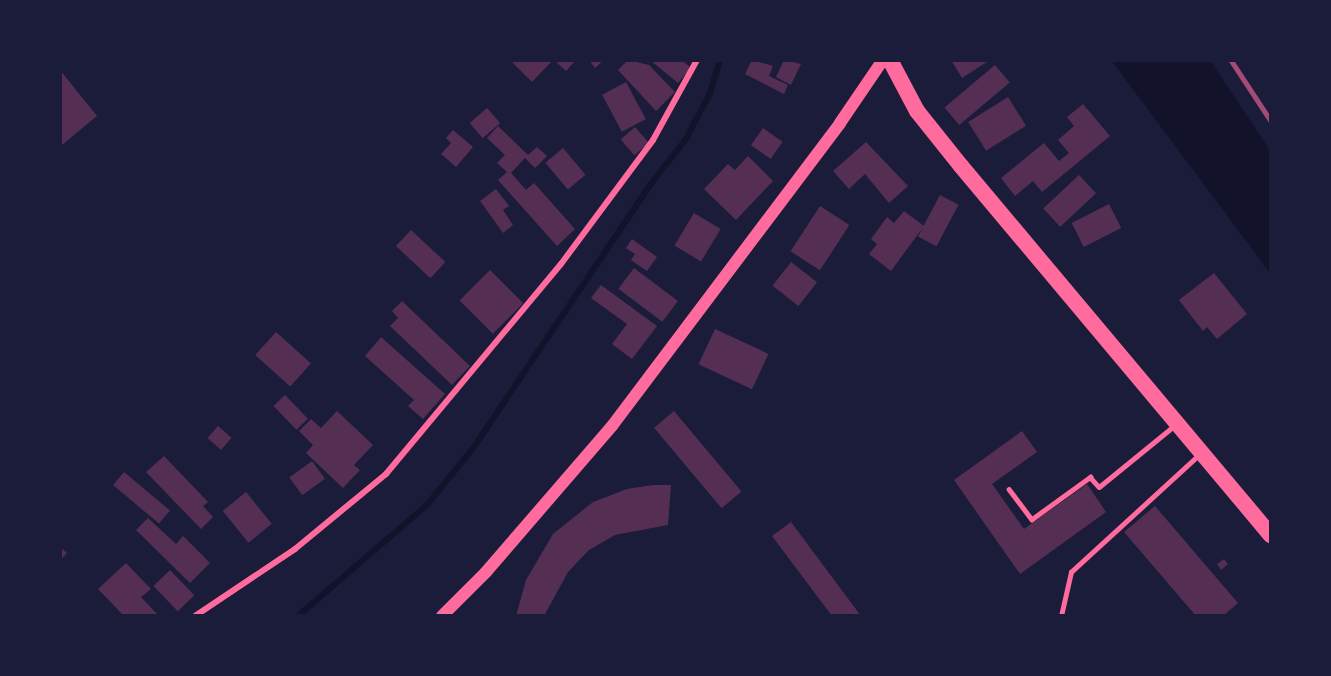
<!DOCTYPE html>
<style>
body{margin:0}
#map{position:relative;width:1331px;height:676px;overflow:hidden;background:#1b1b3a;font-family:Inter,sans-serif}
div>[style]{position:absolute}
.water>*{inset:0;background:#12122b}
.stream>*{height:6px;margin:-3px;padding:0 3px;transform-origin:3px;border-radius:3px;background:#12122b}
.building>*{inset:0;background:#542f53;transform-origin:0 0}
.service>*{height:4.5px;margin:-2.25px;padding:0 2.25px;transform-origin:2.25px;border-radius:2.25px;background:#ff6b9d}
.minor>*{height:6px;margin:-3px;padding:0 3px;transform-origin:3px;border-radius:3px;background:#ff6b9d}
.secondary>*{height:12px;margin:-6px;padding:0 6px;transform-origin:6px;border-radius:6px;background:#ff6b9d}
.trunk>*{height:16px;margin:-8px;padding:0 8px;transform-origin:8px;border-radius:8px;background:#ff6b9d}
.rail>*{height:4.5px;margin:-2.25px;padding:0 2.25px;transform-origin:2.25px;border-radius:2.25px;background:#a44b75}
span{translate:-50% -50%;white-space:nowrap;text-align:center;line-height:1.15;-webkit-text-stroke:5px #1b1b3a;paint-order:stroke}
.frame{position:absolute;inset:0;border:62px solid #1b1b3a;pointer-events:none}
</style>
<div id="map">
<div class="water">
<div style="clip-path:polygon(1111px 60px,1210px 60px,1271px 152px,1271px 274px)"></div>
</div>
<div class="stream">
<div style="left:298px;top:616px;width:169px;rotate:-40.7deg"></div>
<div style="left:426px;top:506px;width:76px;rotate:-50.9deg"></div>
<div style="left:474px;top:447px;width:316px;rotate:-56.1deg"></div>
<div style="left:650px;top:185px;width:58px;rotate:-52deg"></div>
<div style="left:686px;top:139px;width:52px;rotate:-62.4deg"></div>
<div style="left:710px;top:93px;width:34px;rotate:-73deg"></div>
</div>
<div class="building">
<div style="clip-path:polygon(510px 60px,553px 60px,532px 82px)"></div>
<div style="clip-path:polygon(554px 60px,576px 60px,566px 71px)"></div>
<div style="clip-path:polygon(589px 60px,604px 60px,595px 68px)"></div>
<div style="clip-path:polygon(628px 60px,649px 65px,675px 92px,656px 111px,618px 70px)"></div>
<div style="clip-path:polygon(650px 60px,682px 60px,691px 68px,678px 83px)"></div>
<div style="clip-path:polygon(752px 60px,773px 66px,769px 76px,788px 85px,784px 94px,745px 74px)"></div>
<div style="clip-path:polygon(784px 60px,801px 64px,791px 85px,776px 77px)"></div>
<div style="clip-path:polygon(951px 60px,990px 60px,962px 78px)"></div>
<div style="left:995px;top:65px;width:23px;height:66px;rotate:50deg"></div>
<div style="clip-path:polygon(60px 70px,97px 116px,62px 145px,60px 143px)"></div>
<div style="left:626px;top:82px;width:42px;height:27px;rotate:62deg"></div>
<div style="left:1008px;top:97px;width:34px;height:47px;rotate:58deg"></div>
<div style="clip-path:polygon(1083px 104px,1110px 136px,1042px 192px,1033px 181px,1015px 196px,1001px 178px,1044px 143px,1059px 161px,1069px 153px,1058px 140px,1074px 126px,1067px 117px)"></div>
<div style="left:487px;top:108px;width:20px;height:23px;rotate:49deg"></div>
<div style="clip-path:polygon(498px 126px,528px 155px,537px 147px,547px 156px,535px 168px,525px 158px,511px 173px,526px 190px,534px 183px,575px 229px,557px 246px,498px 180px,507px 172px,497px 163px,505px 155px,487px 138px)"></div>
<div style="left:635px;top:127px;width:21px;height:19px;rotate:49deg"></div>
<div style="left:763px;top:128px;width:24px;height:21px;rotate:35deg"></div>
<div style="clip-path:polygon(453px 130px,473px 147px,456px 167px,441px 154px,451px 143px,446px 138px)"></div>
<div style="clip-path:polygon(866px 142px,908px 186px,889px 203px,865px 174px,849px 189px,833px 171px)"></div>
<div style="left:563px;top:148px;width:35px;height:23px;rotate:50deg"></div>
<div style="clip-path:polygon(748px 156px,773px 181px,736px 220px,704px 189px,728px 164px,735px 170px)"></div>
<div style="left:1079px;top:175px;width:25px;height:49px;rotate:47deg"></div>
<div style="clip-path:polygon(496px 189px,509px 206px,503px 210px,513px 225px,503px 233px,480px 201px)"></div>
<div style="left:940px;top:195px;width:21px;height:47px;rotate:28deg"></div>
<div style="left:1109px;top:204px;width:27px;height:42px;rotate:63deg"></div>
<div style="left:820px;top:206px;width:35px;height:54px;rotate:33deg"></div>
<div style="clip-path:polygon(904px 211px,924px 226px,891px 271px,869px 254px,877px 244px,871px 239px,887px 217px,894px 223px)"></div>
<div style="left:694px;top:213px;width:31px;height:38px;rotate:31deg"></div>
<div style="left:411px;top:230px;width:47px;height:22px;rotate:43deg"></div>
<div style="clip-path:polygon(632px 239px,657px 257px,647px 271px,631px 260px,635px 254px,626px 248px)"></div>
<div style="left:791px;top:262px;width:33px;height:30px;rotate:38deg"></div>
<div style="left:634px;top:268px;width:55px;height:26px;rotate:37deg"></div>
<div style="left:490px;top:270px;width:47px;height:43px;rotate:45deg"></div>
<div style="clip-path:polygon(1214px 273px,1247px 314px,1217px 339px,1207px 327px,1203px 331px,1179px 300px)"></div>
<div style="clip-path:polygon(601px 285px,657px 326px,632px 359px,612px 344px,627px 324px,591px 298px)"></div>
<div style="clip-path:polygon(402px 301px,470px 366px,452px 385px,390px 326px,398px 318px,392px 311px)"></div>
<div style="left:715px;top:329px;width:59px;height:39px;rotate:25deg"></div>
<div style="left:276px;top:332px;width:47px;height:31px;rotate:42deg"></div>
<div style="clip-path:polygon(381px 337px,445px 394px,423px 419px,408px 406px,414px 400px,365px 356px)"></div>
<div style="left:285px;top:395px;width:33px;height:16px;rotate:46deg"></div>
<div style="clip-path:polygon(337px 411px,373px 445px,354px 465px,360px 470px,343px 488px,306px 453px,313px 445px,299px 431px,311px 419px,321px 428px)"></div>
<div style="left:674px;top:411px;width:105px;height:26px;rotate:50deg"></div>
<div style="left:218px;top:426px;width:18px;height:16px;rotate:41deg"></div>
<div style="clip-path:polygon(1022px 431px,1037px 452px,992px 484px,1024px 529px,1087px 484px,1106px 512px,1020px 574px,954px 480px)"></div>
<div style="clip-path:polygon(164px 456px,208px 502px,203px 506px,213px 517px,201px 529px,146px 472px)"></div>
<div style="left:312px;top:461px;width:22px;height:28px;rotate:54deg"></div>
<div style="left:124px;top:472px;width:60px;height:17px;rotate:40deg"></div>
<div style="clip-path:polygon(653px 485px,671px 485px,668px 525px,615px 535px,589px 550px,568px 572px,544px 616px,516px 616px,526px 580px,553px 534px,593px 502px,627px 489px)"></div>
<div style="left:246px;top:492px;width:41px;height:30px;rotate:51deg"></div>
<div style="clip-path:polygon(1155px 506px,1238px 603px,1223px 616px,1196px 616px,1124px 532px)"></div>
<div style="clip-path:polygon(148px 518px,176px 544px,183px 536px,210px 563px,190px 583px,136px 530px)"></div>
<div style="clip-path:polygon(791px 522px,861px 616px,832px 616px,772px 536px)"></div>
<div style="clip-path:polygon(60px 547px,67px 553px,60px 560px)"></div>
<div style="clip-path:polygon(1224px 559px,1228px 564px,1221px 570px,1217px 564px)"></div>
<div style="clip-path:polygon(126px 563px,151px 589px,141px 597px,159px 616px,124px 616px,98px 589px)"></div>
<div style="left:170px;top:570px;width:35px;height:23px;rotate:46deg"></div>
</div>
<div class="service">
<div style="left:1009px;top:489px;width:38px;rotate:53deg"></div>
<div style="left:1032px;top:519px;width:72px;rotate:-35.9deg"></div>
<div style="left:1090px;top:477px;width:13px;rotate:48deg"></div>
<div style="left:1099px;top:487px;width:98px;rotate:-39.2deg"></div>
<div style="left:1061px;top:616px;width:45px;rotate:-77.2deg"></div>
<div style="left:1071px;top:572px;width:175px;rotate:-42.5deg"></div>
</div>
<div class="minor">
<div style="left:195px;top:616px;width:120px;rotate:-33.8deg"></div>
<div style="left:295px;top:549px;width:118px;rotate:-39.5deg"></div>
<div style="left:386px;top:474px;width:273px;rotate:-50.2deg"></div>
<div style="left:561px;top:264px;width:154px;rotate:-53.4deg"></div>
<div style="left:653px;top:140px;width:91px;rotate:-61.2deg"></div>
</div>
<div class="secondary">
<div style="left:442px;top:616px;width:62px;rotate:-45deg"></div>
<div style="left:486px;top:572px;width:193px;rotate:-49.2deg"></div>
<div style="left:612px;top:426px;width:379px;rotate:-53deg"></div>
<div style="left:840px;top:123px;width:76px;rotate:-55.7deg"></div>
</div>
<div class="trunk">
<div style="left:890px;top:60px;width:58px;rotate:62.1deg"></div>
<div style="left:917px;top:111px;width:70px;rotate:51.3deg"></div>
<div style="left:961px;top:166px;width:482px;rotate:50deg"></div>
</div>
<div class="rail">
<div style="left:1231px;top:60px;width:73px;rotate:56.7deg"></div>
</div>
<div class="frame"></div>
</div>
